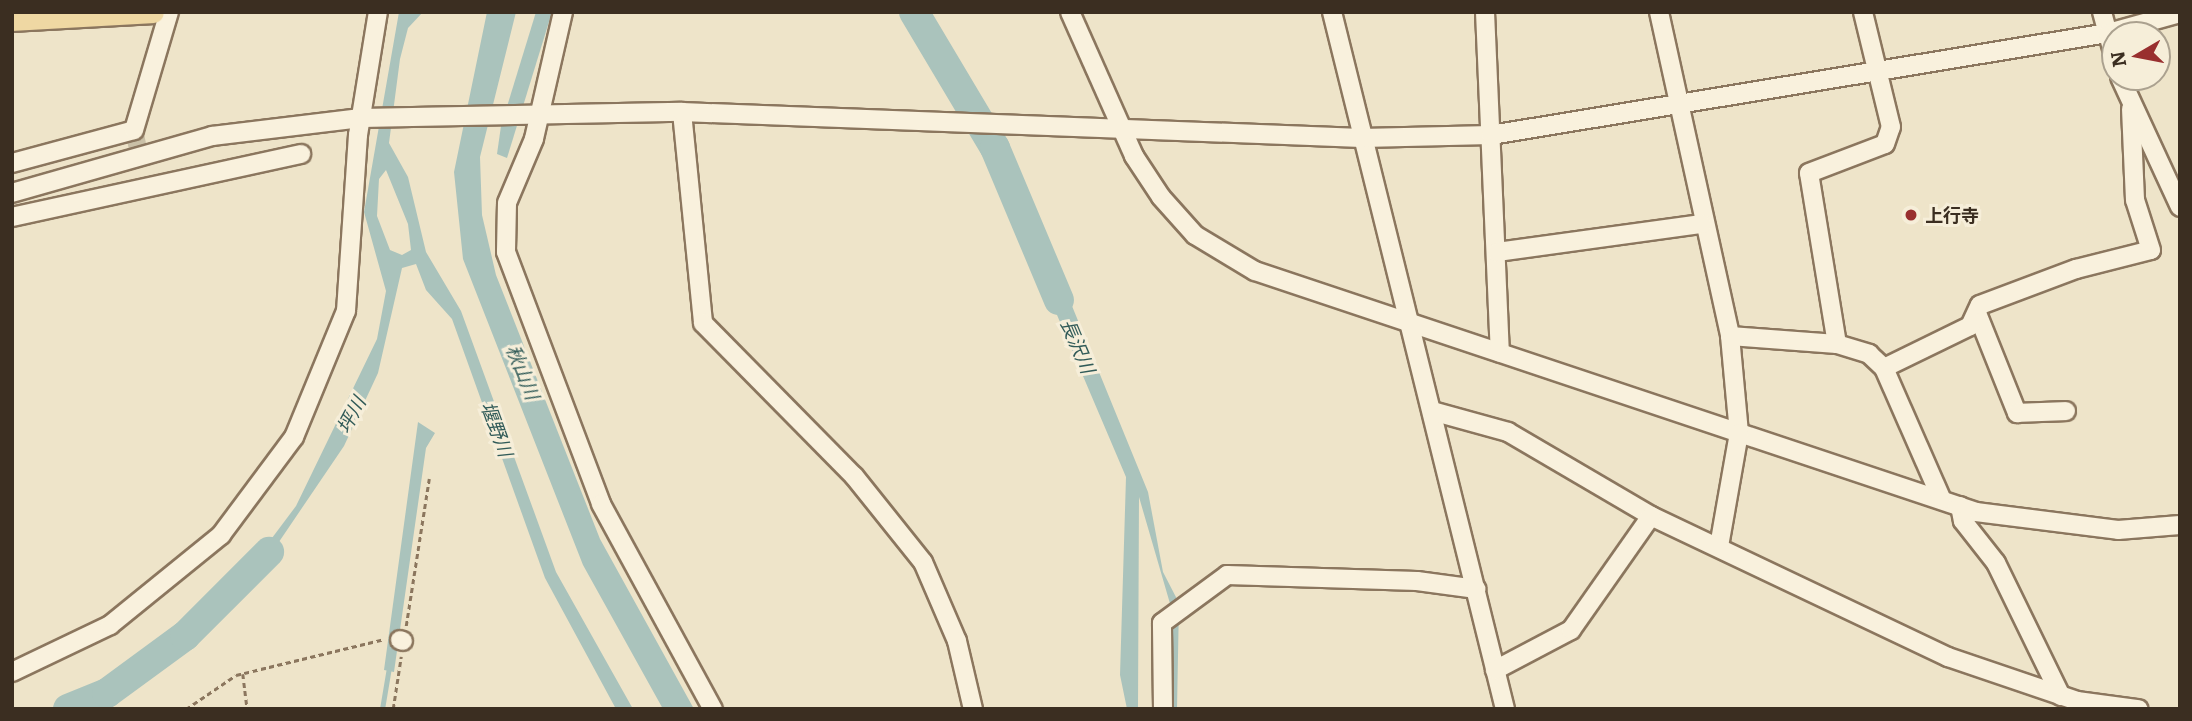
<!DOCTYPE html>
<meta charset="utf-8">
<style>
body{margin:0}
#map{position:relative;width:2192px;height:721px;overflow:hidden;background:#eee4c9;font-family:Literata,"Noto Sans JP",serif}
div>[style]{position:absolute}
.water>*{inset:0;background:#aac3bc}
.stream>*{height:5px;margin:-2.5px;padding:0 2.5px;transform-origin:2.5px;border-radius:2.5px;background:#aac3bc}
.river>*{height:30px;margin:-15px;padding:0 15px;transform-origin:15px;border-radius:15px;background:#aac3bc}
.minor-tunnel>*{height:18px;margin-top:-9px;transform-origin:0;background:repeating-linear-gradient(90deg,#cac0a7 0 18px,transparent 0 27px)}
.path>*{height:2.5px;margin-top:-1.25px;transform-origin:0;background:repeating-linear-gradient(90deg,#8b765e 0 5px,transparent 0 8.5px)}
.roads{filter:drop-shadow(2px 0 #8b765e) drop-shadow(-2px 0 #8b765e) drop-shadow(0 2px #8b765e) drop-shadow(0 -2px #8b765e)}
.minor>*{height:18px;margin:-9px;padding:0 9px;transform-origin:9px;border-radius:9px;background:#f9f1dd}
.major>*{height:21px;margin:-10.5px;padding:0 10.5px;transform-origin:10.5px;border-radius:10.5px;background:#efd8a3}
.dots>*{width:19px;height:19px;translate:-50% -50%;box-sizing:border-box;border:4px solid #f6eed9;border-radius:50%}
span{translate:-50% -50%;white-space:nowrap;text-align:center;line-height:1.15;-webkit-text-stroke:6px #f6eed9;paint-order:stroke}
.poi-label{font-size:18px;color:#3b2e21;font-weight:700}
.left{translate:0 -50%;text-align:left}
.water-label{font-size:19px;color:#315b58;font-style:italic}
.frame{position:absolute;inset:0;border:14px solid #3b2e21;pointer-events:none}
.north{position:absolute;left:2101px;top:21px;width:70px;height:70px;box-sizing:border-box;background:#f6eed9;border:2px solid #aba18f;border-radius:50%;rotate:260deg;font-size:19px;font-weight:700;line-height:28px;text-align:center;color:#3b2e21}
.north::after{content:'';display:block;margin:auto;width:24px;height:32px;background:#992f2f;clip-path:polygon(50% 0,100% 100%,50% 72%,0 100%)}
</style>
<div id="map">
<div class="water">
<div style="clip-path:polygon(evenodd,399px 12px,423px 12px,408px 28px,400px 59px,389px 143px,408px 177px,426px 252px,461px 311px,556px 572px,633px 709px,616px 709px,545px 578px,452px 319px,426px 290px,416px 264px,402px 268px,378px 373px,344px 446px,247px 589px,242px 578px,296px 506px,377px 339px,386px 291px,364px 212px,399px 12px,386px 170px,408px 224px,411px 250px,402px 255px,390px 250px,377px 216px,379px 179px,386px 170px)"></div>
<div style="clip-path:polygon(487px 12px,516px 12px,480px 157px,482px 215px,496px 275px,600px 539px,694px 709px,663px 709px,583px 565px,463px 259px,454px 172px)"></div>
<div style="clip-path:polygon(536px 12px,552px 12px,507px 158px,497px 154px,501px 126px)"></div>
<div style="clip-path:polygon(1052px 257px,1148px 492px,1163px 572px,1179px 603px,1177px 709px,1171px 709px,1171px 607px,1139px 497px,1138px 709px,1127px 709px,1120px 675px,1126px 477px,1037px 268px)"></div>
<div style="clip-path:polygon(418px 422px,435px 433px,426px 448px,394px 672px,384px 670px)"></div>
</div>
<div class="stream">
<div style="left:382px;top:709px;width:43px;rotate:-80.5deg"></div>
</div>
<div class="river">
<div style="left:914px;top:12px;width:158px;rotate:59.2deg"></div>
<div style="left:995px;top:148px;width:165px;rotate:67.2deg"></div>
<div style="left:68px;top:709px;width:42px;rotate:-22.3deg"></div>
<div style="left:107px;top:693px;width:97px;rotate:-36.2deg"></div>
<div style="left:185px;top:636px;width:119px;rotate:-45deg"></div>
</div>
<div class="minor-tunnel">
<div style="left:134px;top:130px;width:38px;rotate:78deg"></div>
</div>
<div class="path">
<div style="left:406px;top:626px;width:149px;rotate:-81.1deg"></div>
<div style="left:243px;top:674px;width:35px;rotate:83deg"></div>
<div style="left:186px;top:709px;width:60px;rotate:-34.2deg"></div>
<div style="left:236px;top:675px;width:153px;rotate:-13.6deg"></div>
<div style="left:393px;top:709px;width:53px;rotate:-81.3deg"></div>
</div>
<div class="roads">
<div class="minor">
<div style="left:563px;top:12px;width:130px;rotate:102.9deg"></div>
<div style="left:534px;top:139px;width:69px;rotate:112.9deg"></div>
<div style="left:507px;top:203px;width:49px;rotate:91.2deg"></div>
<div style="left:506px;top:252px;width:269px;rotate:69.3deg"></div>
<div style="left:601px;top:504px;width:234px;rotate:61.4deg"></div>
<div style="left:1070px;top:12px;width:158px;rotate:66deg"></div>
<div style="left:1134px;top:156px;width:49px;rotate:56.6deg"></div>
<div style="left:1161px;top:197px;width:51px;rotate:48.2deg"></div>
<div style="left:1195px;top:235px;width:70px;rotate:31deg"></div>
<div style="left:1255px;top:271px;width:760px;rotate:18.48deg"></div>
<div style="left:1976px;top:512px;width:143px;rotate:7.2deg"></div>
<div style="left:2118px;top:530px;width:62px;rotate:-4.6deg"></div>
<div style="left:1332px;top:12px;width:718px;rotate:76.06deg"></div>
<div style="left:1485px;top:12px;width:341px;rotate:87.5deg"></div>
<div style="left:1659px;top:12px;width:332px;rotate:77.6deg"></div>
<div style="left:1730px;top:336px;width:97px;rotate:84.7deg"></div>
<div style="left:1739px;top:433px;width:116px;rotate:100deg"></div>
<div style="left:2102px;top:12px;width:50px;rotate:74.8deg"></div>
<div style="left:2120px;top:77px;width:143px;rotate:65.2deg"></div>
<div style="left:682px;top:112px;width:212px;rotate:84.3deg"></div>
<div style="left:703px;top:323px;width:215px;rotate:45.4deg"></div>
<div style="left:854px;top:476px;width:110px;rotate:51.3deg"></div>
<div style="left:923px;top:562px;width:86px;rotate:66.7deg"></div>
<div style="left:957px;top:641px;width:70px;rotate:76.8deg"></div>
<div style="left:12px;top:163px;width:126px;rotate:-15.1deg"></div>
<div style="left:134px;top:130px;width:123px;rotate:-73.5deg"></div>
<div style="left:12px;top:193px;width:208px;rotate:-15.9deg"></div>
<div style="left:212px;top:136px;width:150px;rotate:-6.9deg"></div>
<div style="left:361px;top:118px;width:321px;rotate:-1.1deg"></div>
<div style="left:682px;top:112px;width:680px;rotate:2.19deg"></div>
<div style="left:1362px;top:138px;width:129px;rotate:-1.3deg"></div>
<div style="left:1491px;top:135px;width:625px;rotate:-9.39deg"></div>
<div style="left:2108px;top:33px;width:75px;rotate:-15.5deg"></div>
<div style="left:12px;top:217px;width:296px;rotate:-12.3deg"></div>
<div style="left:1497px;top:252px;width:207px;rotate:-7.8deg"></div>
<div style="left:1977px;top:313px;width:108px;rotate:68.2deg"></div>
<div style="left:2017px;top:413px;width:49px;rotate:-2.3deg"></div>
<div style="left:1730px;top:336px;width:107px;rotate:4.3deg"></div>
<div style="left:1837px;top:344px;width:34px;rotate:17deg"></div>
<div style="left:1869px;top:354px;width:21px;rotate:43deg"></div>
<div style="left:1884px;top:368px;width:144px;rotate:66.3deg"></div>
<div style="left:1837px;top:344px;width:173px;rotate:-99.3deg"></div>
<div style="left:1809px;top:173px;width:81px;rotate:-20.9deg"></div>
<div style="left:1885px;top:144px;width:18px;rotate:-71deg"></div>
<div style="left:1891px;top:127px;width:118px;rotate:-103.7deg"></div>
<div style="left:1884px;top:368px;width:96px;rotate:-26deg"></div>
<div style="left:1970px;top:326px;width:23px;rotate:-65deg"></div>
<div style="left:1980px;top:305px;width:103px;rotate:-20.6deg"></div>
<div style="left:2076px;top:269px;width:77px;rotate:-14.2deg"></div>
<div style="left:2151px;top:250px;width:52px;rotate:-107.7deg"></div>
<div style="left:2135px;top:200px;width:91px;rotate:-92.5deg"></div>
<div style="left:1432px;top:411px;width:79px;rotate:15.4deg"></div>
<div style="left:1508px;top:432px;width:166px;rotate:30.4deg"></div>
<div style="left:1651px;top:516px;width:329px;rotate:25.4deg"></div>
<div style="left:1948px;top:657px;width:136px;rotate:18.8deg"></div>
<div style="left:2077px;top:701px;width:62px;rotate:7.5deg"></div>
<div style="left:1960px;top:506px;width:15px;rotate:79deg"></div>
<div style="left:1963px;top:521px;width:53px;rotate:51.8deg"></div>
<div style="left:1996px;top:563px;width:148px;rotate:64deg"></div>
<div style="left:400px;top:640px;width:3px;rotate:18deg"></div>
<div style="left:1495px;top:670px;width:86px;rotate:-27.8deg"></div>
<div style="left:1571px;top:630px;width:139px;rotate:-54.9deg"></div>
<div style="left:12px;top:672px;width:109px;rotate:-25.6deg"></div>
<div style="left:110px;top:625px;width:143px;rotate:-39deg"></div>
<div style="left:221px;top:535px;width:122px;rotate:-53.3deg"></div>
<div style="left:294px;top:437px;width:136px;rotate:-67.6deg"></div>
<div style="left:346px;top:311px;width:176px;rotate:-86.1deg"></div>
<div style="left:358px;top:135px;width:125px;rotate:-80.8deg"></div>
<div style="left:1163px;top:709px;width:86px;rotate:-90.7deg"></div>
<div style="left:1162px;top:623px;width:81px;rotate:-36.4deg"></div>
<div style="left:1227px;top:575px;width:190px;rotate:1.8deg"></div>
<div style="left:1417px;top:581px;width:60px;rotate:7.7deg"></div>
</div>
<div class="major">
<div style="left:12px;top:20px;width:141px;rotate:-3.2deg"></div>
</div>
</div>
<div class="dots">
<div style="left:1911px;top:215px;background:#992f2f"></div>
</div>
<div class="poi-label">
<span class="left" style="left:1925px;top:215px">上行寺</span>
</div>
<div class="water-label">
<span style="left:1078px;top:346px;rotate:67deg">長沢川</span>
<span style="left:523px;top:372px;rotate:68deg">秋山川</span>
<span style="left:351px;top:415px;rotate:-62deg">坪川</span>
<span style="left:497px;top:429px;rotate:70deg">堰野川</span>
</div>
<div class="frame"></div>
<div class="north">N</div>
</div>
